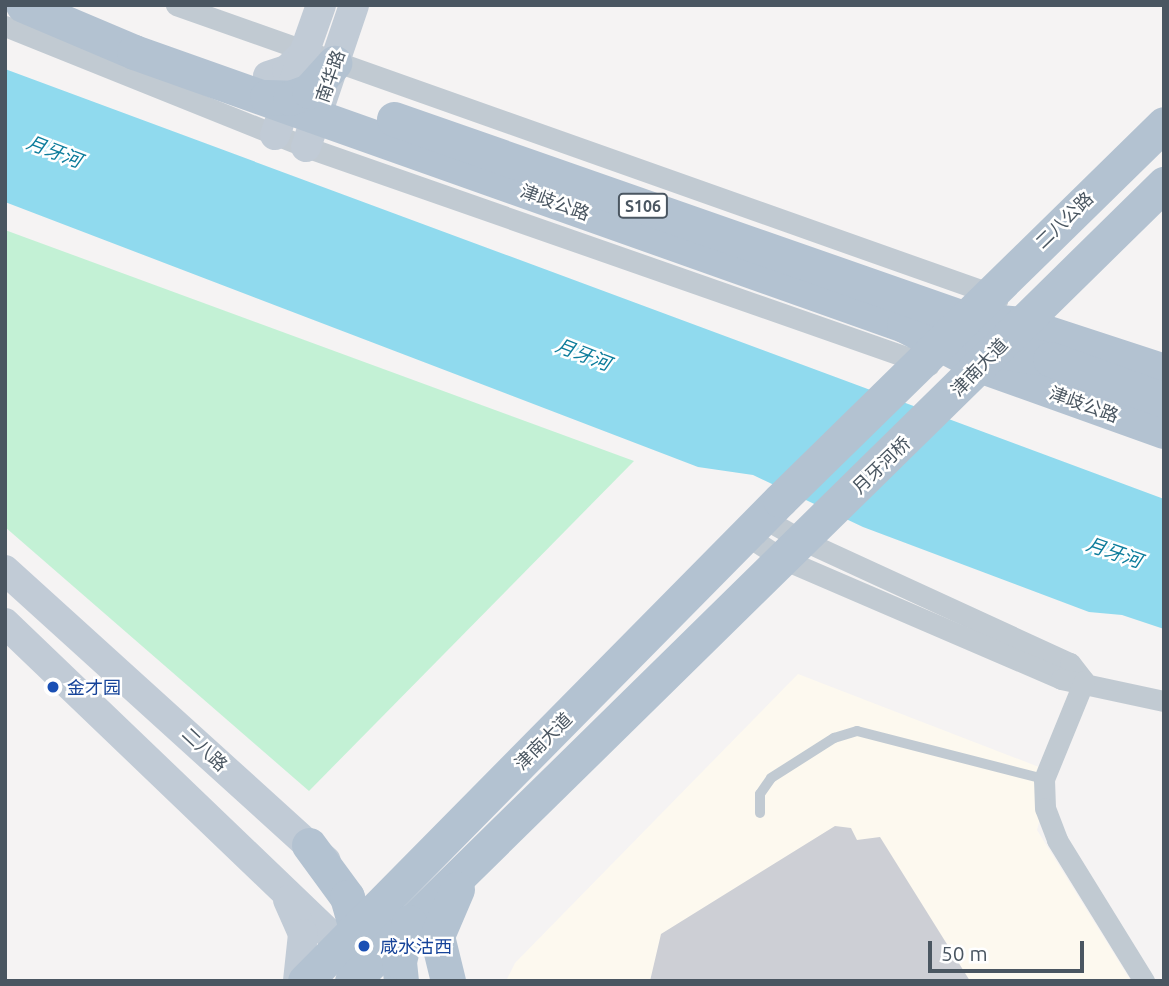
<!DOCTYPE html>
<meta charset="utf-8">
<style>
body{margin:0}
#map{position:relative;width:1169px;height:986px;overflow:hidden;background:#f5f3f3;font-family:Ubuntu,"Noto Sans SC",sans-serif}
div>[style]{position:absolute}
.commercial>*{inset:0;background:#fdf9ef}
.green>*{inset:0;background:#c3f1d5}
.water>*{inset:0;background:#90daee}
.building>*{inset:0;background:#cdcfd5}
.service>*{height:10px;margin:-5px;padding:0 5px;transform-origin:5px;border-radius:5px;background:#c1cad2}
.minor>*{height:21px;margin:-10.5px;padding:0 10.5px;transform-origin:10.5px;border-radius:10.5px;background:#c1cad2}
.secondary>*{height:30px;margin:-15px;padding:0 15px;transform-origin:15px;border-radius:15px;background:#c1cbd6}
.primary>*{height:35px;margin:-17.5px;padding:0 17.5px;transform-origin:17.5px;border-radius:17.5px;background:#b3c2d1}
.dots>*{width:19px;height:19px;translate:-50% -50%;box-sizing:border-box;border:4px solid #fff;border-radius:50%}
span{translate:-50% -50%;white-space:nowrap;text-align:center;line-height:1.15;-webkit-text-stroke:5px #fff;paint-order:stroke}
.shield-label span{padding:2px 5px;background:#fff;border:2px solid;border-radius:5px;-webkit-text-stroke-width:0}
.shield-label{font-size:16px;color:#4a5661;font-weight:700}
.street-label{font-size:18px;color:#4a5661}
.transit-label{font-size:18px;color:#164399}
.left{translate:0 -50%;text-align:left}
.water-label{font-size:19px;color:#0c7c9b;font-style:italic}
.frame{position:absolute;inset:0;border:7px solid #4a5661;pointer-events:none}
.scale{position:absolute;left:928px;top:941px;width:156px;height:32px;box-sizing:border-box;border:4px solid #4a5661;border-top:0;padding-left:9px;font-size:21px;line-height:24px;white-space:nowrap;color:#4a5661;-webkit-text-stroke:5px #fff;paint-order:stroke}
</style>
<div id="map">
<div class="commercial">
<div style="clip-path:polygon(798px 674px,1052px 772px,1037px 830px,1131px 981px,506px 981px,515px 963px)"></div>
</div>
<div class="green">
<div style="clip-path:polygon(5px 230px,634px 461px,309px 791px,5px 527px)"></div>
</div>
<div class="water">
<div style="clip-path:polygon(5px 69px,1164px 499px,1164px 629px,1122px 615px,1089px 612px,863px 527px,753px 475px,698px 467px,5px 202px)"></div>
</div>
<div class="building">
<div style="clip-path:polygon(835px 826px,851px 828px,857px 840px,880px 837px,970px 981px,650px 981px,661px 934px)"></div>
</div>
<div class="service">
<div style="left:760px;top:813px;width:19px;rotate:-90deg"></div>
<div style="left:760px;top:794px;width:19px;rotate:-55deg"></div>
<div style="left:771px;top:778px;width:75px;rotate:-32.4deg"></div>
<div style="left:834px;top:738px;width:24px;rotate:-17deg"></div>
<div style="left:857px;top:731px;width:193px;rotate:14.4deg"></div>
</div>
<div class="minor">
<div style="left:176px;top:5px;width:863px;rotate:19.51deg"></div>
<div style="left:989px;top:293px;width:11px;rotate:41deg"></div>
<div style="left:5px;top:26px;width:324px;rotate:21.9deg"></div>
<div style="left:306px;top:147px;width:660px;rotate:19.29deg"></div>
<div style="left:763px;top:518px;width:45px;rotate:29.4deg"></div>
<div style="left:802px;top:540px;width:295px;rotate:24.7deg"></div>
<div style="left:1070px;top:663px;width:23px;rotate:52deg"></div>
<div style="left:747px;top:536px;width:43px;rotate:32.6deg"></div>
<div style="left:783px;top:559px;width:303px;rotate:23.3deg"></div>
<div style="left:1061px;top:679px;width:105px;rotate:12.1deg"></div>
<div style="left:1084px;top:681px;width:106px;rotate:112.2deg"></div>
<div style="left:1044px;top:779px;width:29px;rotate:88deg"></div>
<div style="left:1045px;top:808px;width:34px;rotate:69deg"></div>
<div style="left:1057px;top:840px;width:166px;rotate:58.3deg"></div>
</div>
<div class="secondary">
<div style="left:268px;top:76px;width:20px;rotate:-18deg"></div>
<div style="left:287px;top:70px;width:25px;rotate:-45deg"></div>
<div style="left:275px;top:135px;width:138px;rotate:-70.5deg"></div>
<div style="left:306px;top:147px;width:150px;rotate:-71.3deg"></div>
<div style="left:5px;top:570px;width:433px;rotate:42.2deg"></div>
<div style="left:5px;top:623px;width:465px;rotate:43.8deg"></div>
<div style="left:288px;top:900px;width:37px;rotate:66deg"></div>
<div style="left:303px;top:934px;width:47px;rotate:96.1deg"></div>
</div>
<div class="primary">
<div style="left:23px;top:5px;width:121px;rotate:22.9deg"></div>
<div style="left:134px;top:52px;width:817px;rotate:19.52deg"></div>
<div style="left:904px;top:325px;width:88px;rotate:27.7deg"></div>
<div style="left:982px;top:366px;width:193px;rotate:19.7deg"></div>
<div style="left:267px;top:97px;width:23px;rotate:2deg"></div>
<div style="left:290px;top:98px;width:20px;rotate:-20deg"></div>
<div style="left:309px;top:91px;width:38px;rotate:-48deg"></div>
<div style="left:394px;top:119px;width:606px;rotate:19.27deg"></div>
<div style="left:966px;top:319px;width:55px;rotate:5.2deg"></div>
<div style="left:1021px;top:324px;width:151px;rotate:18.2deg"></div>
<div style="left:982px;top:348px;width:69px;rotate:9.2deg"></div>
<div style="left:1050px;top:359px;width:121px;rotate:19.8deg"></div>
<div style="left:309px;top:845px;width:64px;rotate:53.8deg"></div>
<div style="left:347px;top:897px;width:33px;rotate:74deg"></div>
<div style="left:356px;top:929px;width:19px;rotate:99deg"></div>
<div style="left:305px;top:981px;width:676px;rotate:-45.36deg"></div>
<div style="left:780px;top:500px;width:537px;rotate:-44.4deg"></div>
<div style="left:352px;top:981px;width:1138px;rotate:-44.47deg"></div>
<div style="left:401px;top:981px;width:20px;rotate:-96deg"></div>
<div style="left:399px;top:961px;width:40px;rotate:-75.6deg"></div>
<div style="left:448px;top:981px;width:46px;rotate:-103.7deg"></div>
<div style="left:437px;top:936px;width:51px;rotate:-66.9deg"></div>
</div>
<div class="dots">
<div style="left:53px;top:687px;background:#1a4fb4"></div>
<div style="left:364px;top:946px;background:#1a4fb4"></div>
</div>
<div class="shield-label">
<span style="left:643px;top:206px">S106</span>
</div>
<div class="street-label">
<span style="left:330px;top:76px;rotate:-71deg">南华路</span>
<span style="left:555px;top:202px;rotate:20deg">津歧公路</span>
<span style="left:1064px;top:220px;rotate:-44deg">二八公路</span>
<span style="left:979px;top:367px;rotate:-46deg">津南大道</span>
<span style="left:1084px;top:404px;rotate:20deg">津歧公路</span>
<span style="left:881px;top:465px;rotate:-44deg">月牙河桥</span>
<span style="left:543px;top:741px;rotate:-45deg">津南大道</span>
<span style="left:205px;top:749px;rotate:43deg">二八路</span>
</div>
<div class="transit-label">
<span class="left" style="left:67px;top:687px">金才园</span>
<span class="left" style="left:380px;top:946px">咸水沽西</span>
</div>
<div class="water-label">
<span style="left:54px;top:152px;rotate:21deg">月牙河</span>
<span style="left:583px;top:355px;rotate:21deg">月牙河</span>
<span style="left:1114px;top:553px;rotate:19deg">月牙河</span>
</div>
<div class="frame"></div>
<div class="scale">50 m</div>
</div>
